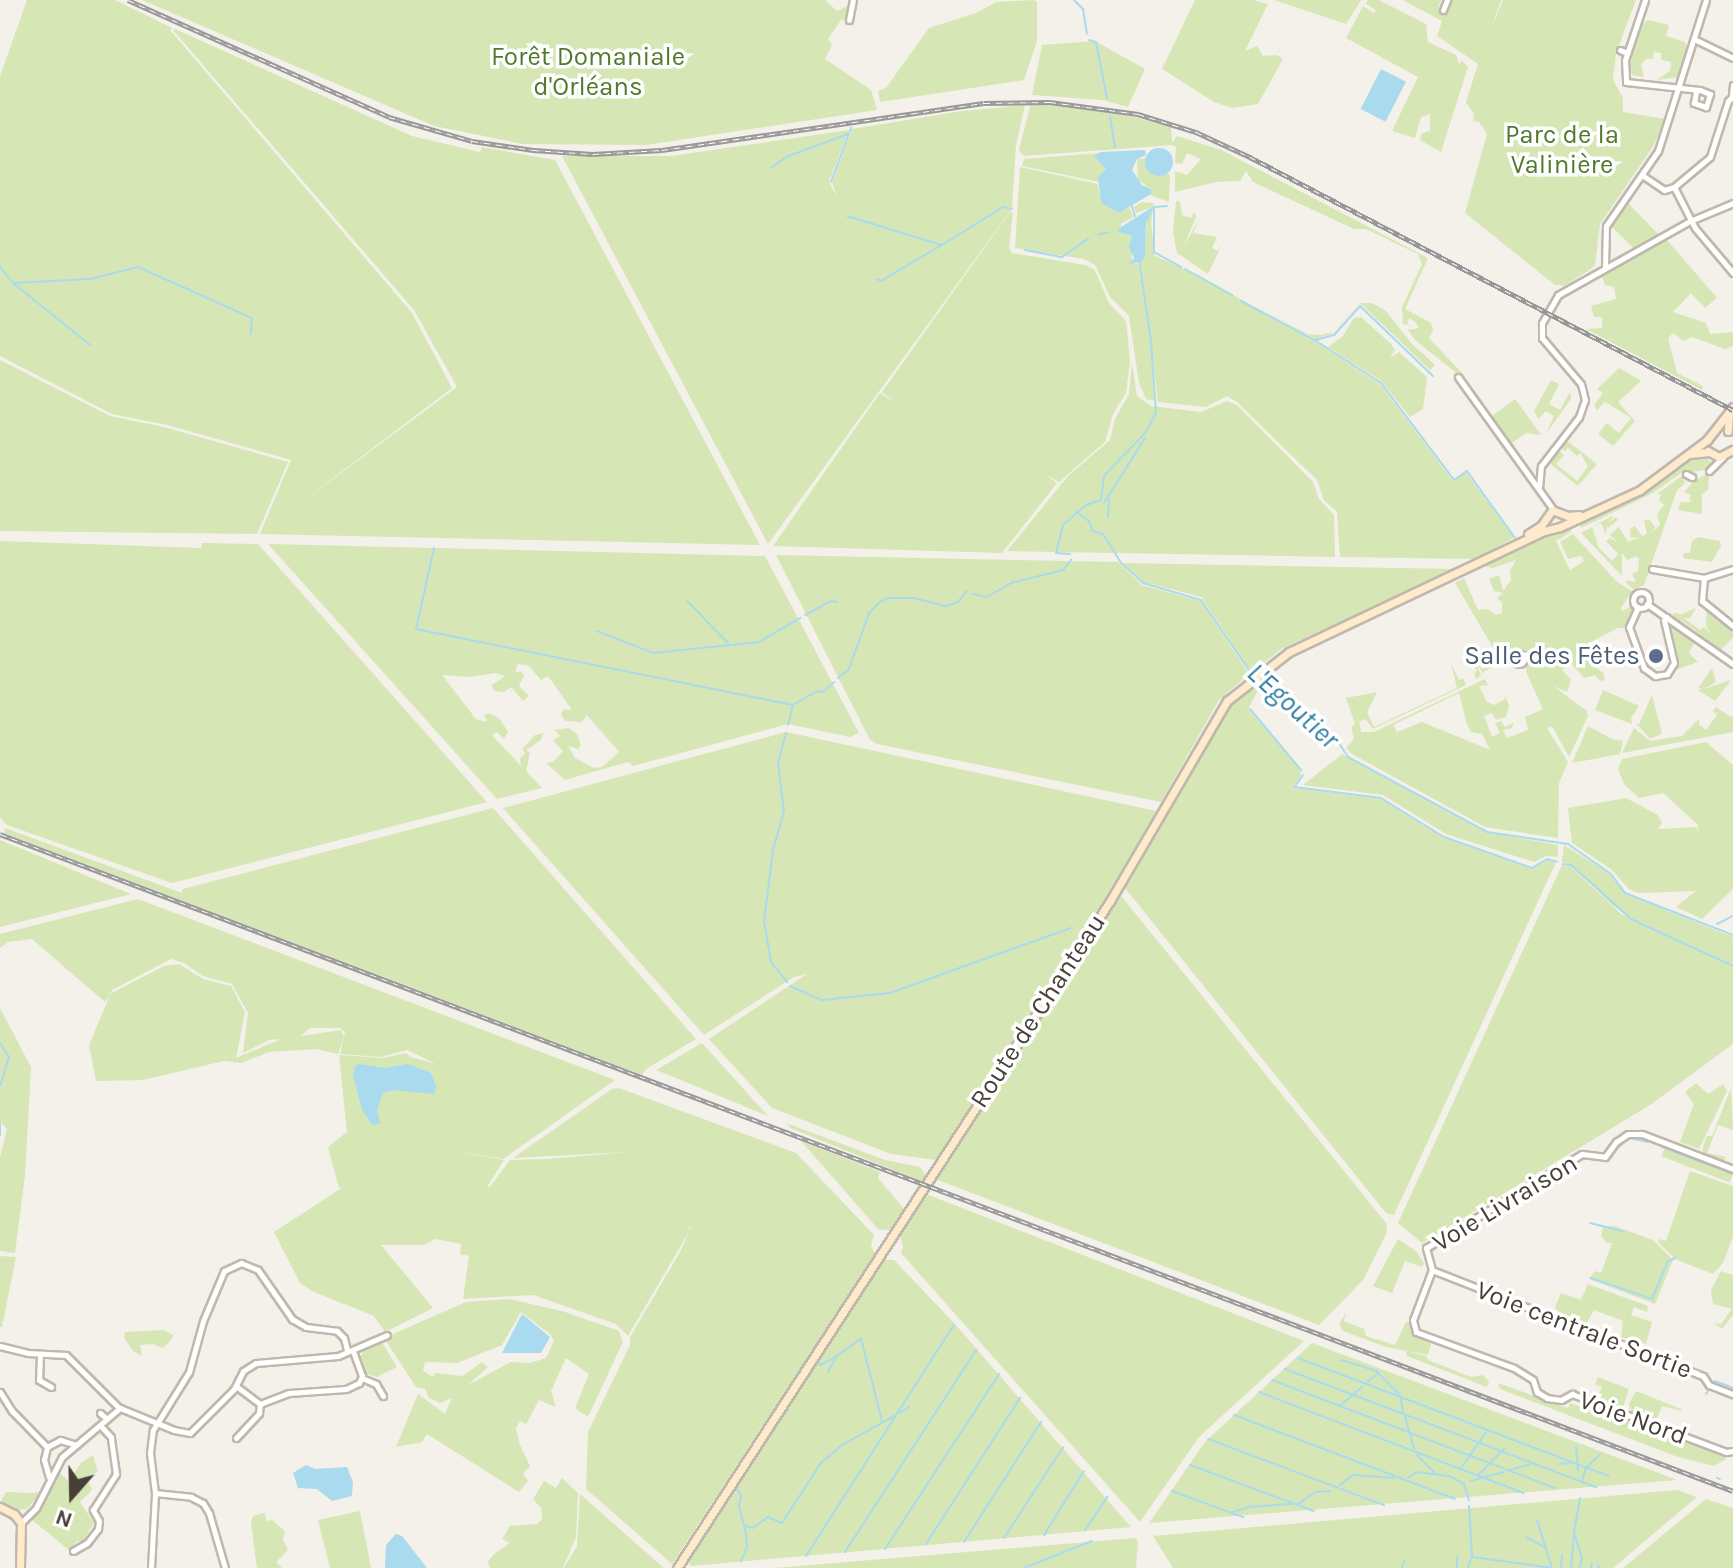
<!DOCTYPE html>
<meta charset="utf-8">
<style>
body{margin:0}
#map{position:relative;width:1733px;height:1568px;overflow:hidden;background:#f4f0ea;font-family:Karla,sans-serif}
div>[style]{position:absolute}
.green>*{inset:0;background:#d6e7b5;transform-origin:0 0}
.water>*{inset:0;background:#a9daee;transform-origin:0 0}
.round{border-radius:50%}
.stream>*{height:2px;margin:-1px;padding:0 1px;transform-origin:1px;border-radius:1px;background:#a9daee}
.roads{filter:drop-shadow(2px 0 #c0b7ad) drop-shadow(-2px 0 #c0b7ad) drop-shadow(0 2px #c0b7ad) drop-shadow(0 -2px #c0b7ad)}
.street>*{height:5px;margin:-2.5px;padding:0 2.5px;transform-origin:2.5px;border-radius:2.5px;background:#fff}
.street>.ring{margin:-2.5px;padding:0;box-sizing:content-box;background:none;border:5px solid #fff;border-radius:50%}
.secondary>*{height:7px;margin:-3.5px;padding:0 3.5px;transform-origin:3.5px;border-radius:3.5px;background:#fdebcc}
.rail>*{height:5px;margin-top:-2.5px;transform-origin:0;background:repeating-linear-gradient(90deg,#fff 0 6px,#989898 0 12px);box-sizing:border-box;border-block:2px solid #989898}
.dots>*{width:22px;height:22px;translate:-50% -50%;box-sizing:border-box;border:4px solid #fff;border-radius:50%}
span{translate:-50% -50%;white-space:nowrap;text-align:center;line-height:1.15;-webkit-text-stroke:7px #fff;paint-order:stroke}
.park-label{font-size:26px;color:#52792d}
.service-label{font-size:26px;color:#4e5e75}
.right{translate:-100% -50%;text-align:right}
.street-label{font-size:26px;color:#484038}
.water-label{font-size:28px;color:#307ea1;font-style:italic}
.north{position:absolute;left:32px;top:1456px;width:80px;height:80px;-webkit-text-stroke:6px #fff;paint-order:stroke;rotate:200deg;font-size:22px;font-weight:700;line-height:32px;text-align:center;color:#484038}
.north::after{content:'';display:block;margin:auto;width:28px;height:36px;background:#484038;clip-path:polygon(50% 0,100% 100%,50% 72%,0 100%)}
</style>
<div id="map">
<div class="green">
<div style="clip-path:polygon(27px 0,115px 0,172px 28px,170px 30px,412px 313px,452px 388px,290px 511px,457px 387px,414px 310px,173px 30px,175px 29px,412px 136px,480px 152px,482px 147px,555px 160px,760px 545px,260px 534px,291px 460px,167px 425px,112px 414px,0 356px,0 76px)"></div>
<div style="clip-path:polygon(142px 0,825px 0,837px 11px,854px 3px,847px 21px,841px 20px,828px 39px,832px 45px,825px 59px,871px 90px,877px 110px,646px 145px,523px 144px,434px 126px)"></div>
<div style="clip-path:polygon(1033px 0,1037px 2px,1037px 41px,1024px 80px,880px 102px,878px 91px,886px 88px,929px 28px,976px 13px,996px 2px)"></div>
<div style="clip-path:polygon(1195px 0,1253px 0,1268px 4px,1245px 51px,1257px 46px,1263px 56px,1277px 55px,1283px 59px,1258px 104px,1232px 108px,1214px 102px,1162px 69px)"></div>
<div style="clip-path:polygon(1274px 0,1361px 0,1346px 24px)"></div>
<div style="clip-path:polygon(1368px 0,1379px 0,1426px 24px,1428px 42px,1456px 55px,1459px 64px,1462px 61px,1468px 67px,1441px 152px,1420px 140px,1422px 133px,1430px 131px,1430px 114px,1421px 117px,1415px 138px,1392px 131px,1418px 77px,1346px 38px,1363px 6px,1374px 13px,1376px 10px,1366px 4px)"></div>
<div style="clip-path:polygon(1403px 0,1441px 0,1438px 8px,1447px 12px,1452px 0,1501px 0,1491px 29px,1503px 0,1636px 0,1616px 53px,1613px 80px,1623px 98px,1623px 112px,1665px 119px,1654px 145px,1600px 224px,1595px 265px,1591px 269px,1564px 286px,1555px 285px,1465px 213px,1487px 134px,1479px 122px,1473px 121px,1474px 114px,1466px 102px,1478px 64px,1437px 36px,1442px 21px)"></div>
<div style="clip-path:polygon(1648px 20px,1669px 25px,1666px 36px,1685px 42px,1687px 48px,1678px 77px,1657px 80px,1670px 71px,1671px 62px,1661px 60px,1661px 53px,1654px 52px,1653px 59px,1646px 59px,1641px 64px,1644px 77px,1632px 75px,1630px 64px,1642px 24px)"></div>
<div style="clip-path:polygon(1095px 41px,1145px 69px,1128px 107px,1102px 100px,1032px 95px,1042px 45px)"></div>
<div style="clip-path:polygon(1031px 103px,1119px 113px,1171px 127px,1172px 143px,1177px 136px,1221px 150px,1428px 258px,1405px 309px,1431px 323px,1433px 330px,1429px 338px,1462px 373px,1459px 375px,1416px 341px,1408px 330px,1419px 328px,1416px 323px,1410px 318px,1407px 321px,1409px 325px,1403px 324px,1402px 307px,1422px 264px,1418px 254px,1366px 229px,1354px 229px,1253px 182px,1246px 171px,1240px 181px,1216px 182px,1175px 192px,1175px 171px,1187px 175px,1201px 159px,1187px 153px,1182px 164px,1175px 163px,1176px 147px,1172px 145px,1024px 156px,1019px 150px)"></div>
<div style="clip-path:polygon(1025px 105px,1016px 145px,1012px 209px,1003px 206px,942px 244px,846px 215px,942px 245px,1003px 208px,1011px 210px,768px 544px,562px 156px,671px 156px,849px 130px,829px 182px,837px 197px,832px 183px,852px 129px,962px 111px)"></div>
<div style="clip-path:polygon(1099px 153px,1095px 156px,1106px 169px,1098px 177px,1099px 182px,1022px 166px,1024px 159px)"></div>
<div style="clip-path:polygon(1147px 158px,1150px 173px,1170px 174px,1169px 202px,1150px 195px,1151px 189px,1138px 180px,1137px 159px)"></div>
<div style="clip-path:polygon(1020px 167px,1098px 184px,1101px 203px,1119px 213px,1129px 207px,1134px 217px,1122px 223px,1118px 232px,1132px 236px,1132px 262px,1138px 264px,1144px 300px,1139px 263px,1145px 250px,1147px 218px,1153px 207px,1136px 213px,1134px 207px,1142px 202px,1154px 203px,1151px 223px,1155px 256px,1198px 275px,1311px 339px,1380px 384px,1453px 481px,1466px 472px,1514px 538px,1475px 559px,1340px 557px,1337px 512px,1324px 500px,1317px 480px,1237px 402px,1227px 396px,1206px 407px,1158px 402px,1151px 342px,1155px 401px,1146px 399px,1139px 383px,1129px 316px,1110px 297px,1095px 265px,1084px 259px,1015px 248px)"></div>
<div style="clip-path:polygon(1176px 201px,1180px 202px,1182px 215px,1191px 218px,1194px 212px,1196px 217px,1184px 246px,1201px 216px,1193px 233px,1217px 237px,1212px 248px,1218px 251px,1224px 240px,1208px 274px,1177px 253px,1173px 232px)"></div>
<div style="clip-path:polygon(1626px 201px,1659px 235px,1634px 249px,1609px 224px)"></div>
<div style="clip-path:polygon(1010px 212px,1013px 212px,1009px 248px,1012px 253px,1085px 265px,1095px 270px,1109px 303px,1126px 321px,1130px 361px,1126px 393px,1113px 414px,1105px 442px,1059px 482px,1045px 474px,1057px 483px,1002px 553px,773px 546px,880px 393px,896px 403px,882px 392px)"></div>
<div style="clip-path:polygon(1666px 239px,1717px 298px,1705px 308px,1691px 293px,1673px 312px,1706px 323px,1710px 334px,1733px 332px,1733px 346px,1725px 349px,1692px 337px,1684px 341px,1673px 333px,1668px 338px,1677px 373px,1703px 386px,1702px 390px,1586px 329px,1602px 328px,1602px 317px,1594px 317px,1591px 306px,1616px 299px,1614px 287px,1605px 285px,1601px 274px)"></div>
<div style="clip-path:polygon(1361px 303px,1372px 303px,1386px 311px,1411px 343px,1435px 365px,1430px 370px,1361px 304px,1331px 334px,1316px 339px,1254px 306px,1308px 334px,1320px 335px,1333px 332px)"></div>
<div style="clip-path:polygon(1361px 317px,1391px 344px,1395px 350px,1390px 358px,1399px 352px,1427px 377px,1423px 409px,1410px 417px,1381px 381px,1328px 347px,1343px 336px,1354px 318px)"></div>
<div style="clip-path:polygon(0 360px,110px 416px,164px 427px,288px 462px,257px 534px,0 531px)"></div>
<div style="clip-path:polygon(1132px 363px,1137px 396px,1151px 406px,1201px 412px,1227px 401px,1237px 405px,1313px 482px,1319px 499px,1334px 515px,1335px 557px,1007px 551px,1068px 476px,1110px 440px,1115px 419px,1129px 394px)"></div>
<div style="clip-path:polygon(1619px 368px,1641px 381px,1618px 402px,1635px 421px,1613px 446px,1598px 434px,1607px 423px,1619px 433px,1631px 418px,1605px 402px,1597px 410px,1594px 405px,1603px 393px,1597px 389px)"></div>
<div style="clip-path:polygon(1551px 380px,1559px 384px,1549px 404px,1560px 410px,1570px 392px,1571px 399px,1546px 434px,1554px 416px,1546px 411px,1538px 419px,1534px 411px)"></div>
<div style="clip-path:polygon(1515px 399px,1534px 425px,1541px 435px,1526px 433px,1512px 443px,1492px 416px)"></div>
<div style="clip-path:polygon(1566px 440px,1597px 464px,1578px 486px,1548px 462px,1558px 450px,1564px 455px,1556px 464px,1577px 481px,1588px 466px,1580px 453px,1577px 456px,1568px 448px,1565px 451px,1560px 448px)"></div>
<div style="clip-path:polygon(1703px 456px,1712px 463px,1707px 470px,1681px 473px,1653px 493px,1581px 528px,1579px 523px,1649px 491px,1687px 460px,1694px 459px,1694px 464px,1695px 458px)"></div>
<div style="clip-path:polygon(1705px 475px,1709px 477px,1708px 490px,1702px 494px,1702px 514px,1678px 510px,1681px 502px,1693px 502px,1689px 500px,1691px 495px,1684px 492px,1694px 481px)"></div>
<div style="clip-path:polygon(1682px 476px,1685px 483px,1677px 490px,1644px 585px,1634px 590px,1626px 583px,1627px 580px,1636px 582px,1632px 574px,1638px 571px,1639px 559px,1636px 556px,1627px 560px,1622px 553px,1622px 576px,1581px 533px,1614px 515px,1609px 523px,1616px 517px,1618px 520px,1608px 528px,1607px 524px,1606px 534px,1601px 523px,1592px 527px,1599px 548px,1612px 561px,1618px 554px,1606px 541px,1610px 538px,1618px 543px,1610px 535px,1619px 527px,1628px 542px,1640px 537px,1631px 538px,1630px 529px,1635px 526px,1642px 536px,1647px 534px,1644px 521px,1649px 519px,1655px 527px,1651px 533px,1660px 525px,1657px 514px,1664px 505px,1659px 500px,1661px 494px,1657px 494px)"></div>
<div style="clip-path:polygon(evenodd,1570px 526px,1571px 532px,1556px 541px,1570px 570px,1584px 561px,1581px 556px,1568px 559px,1560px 542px,1573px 534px,1617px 582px,1632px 591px,1621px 608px,1622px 611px,1632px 606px,1634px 612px,1627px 628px,1618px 628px,1589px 643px,1594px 652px,1594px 661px,1587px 647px,1580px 645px,1582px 655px,1603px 673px,1605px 680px,1600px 681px,1595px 675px,1584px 678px,1572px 664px,1562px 670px,1571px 680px,1567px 692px,1553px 686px,1587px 711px,1588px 716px,1569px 757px,1552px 726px,1547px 728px,1568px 762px,1559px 783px,1558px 838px,1485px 827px,1352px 754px,1346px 748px,1354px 739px,1351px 727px,1355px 724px,1346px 698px,1377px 692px,1367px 712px,1374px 727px,1457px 688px,1451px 663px,1459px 680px,1463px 678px,1466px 685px,1373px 729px,1365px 719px,1359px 722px,1361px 732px,1374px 732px,1485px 679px,1488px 685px,1479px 686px,1487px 702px,1494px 705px,1505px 699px,1504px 694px,1509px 705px,1506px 717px,1496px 720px,1492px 713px,1484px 716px,1492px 737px,1500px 733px,1495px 723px,1501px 721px,1505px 727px,1514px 723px,1512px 728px,1503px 730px,1507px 738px,1528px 730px,1525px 717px,1543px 709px,1526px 672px,1529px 659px,1519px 650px,1514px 652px,1507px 657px,1511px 662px,1507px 660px,1483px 672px,1484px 675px,1474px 660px,1481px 675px,1476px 679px,1474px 673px,1477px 671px,1465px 654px,1472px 651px,1482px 669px,1506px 656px,1495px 651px,1455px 583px,1464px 578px,1478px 610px,1487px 609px,1496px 615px,1502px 613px,1502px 602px,1497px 598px,1503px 593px,1494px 591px,1489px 579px,1499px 575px,1503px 591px,1511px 580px,1510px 571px,1516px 560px,1493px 568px,1484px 566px,1570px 526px,1459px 693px,1467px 724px,1471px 732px,1482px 734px,1490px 750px,1422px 722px,1397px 732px,1393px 725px,1459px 693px)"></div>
<div style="clip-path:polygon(1698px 537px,1720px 541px,1721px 546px,1712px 562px,1683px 558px,1684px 553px,1690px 553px,1692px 541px)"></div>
<div style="clip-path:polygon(0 541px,201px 548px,202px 543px,258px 544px,487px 802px,172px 883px,7px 825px,0 818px)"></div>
<div style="clip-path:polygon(268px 544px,765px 556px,859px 733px,850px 737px,788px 724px,633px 766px,628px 762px,565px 780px,546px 763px,553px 762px,563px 751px,553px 740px,560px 736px,554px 730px,569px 728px,577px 734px,581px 745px,578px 749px,568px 746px,575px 758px,594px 768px,602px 767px,619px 752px,587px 715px,582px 722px,565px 721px,561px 714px,564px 709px,572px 710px,548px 676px,541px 680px,529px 666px,518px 664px,515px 673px,521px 671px,524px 675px,519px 686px,529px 696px,523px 701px,511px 687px,504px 692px,494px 691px,492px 685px,505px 676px,495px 673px,470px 677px,442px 675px,476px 719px,485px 722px,487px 720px,484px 716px,488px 713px,499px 718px,508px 732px,504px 739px,497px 732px,492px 735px,521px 766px,520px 758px,525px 754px,523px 748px,535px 735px,544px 733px,541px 740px,526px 750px,530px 753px,526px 771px,542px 788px,497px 799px)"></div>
<div style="clip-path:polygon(776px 555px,1118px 562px,1142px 585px,1201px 601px,1249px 674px,1219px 700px,1161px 802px,877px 744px,870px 740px)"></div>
<div style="clip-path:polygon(1123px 563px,1455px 569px,1281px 649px,1252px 673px,1201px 597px,1143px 582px)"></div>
<div style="clip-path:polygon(1696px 608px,1690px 618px,1684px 618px,1700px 630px,1704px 627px,1710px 633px,1706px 626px,1707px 609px,1719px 622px,1733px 629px,1733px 638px,1722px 648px,1722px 654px,1704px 642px,1706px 637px,1703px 641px,1698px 638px,1700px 634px,1681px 620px,1678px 624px,1670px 618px,1674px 613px,1682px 614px)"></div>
<div style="clip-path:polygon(1669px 621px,1695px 641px,1689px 653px,1698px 662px,1673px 671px,1677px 655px,1666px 622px)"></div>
<div style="clip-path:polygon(1712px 668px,1716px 682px,1704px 689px,1731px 680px,1715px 701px,1698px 690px,1702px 689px,1698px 688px)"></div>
<div style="clip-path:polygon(1254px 682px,1262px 683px,1248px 709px,1298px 766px,1301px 775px,1293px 788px,1381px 799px,1444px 838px,1532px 869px,1548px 860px,1556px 862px,1394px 1215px,1386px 1213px,1125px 888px,1229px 706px)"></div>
<div style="clip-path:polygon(1603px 690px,1639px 706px,1631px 718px,1632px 724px,1595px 710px)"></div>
<div style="clip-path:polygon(1652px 695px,1662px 734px,1650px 739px,1636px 723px,1639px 724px)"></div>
<div style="clip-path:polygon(1716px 707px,1731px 717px,1733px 715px,1733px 732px,1622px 753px,1634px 728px,1650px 741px,1682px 736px,1699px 719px,1699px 724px,1706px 730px,1717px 715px,1713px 711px)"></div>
<div style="clip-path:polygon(1588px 726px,1612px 739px,1623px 741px,1620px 754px,1572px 763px)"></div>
<div style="clip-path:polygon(786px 732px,1156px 811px,1108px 895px,936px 1160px,891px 1154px,772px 1108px,709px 1039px,807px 974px,794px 977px,704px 1035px,503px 808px)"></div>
<div style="clip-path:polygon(1706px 742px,1733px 765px,1733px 889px,1702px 919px,1676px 907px,1696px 891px,1639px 893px,1629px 889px,1612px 870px,1572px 843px,1568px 808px,1626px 798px,1658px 815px,1662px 823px,1658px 829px,1697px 827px,1699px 838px,1698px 825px,1663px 793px,1639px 798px,1624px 784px,1618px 769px,1622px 759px)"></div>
<div style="clip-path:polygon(1342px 754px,1486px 832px,1558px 845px,1558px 857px,1546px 856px,1534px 862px,1446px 834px,1383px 795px,1303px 785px)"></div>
<div style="clip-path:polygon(493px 808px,696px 1039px,646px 1069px,642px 1075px,4px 833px,5px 828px,182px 893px,183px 889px)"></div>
<div style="clip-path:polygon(0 840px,131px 894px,0 927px)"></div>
<div style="clip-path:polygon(1564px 845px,1610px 874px,1626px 894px,1733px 937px,1733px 965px,1631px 918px,1612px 905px,1571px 864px,1562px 862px)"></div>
<div style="clip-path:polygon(1562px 865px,1570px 866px,1621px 914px,1733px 967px,1733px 1044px,1650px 1105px,1422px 1243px,1398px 1223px)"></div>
<div style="clip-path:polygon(1122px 897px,1386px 1223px,1387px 1232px,1363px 1280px,1319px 1325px,935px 1179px,1118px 898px)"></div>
<div style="clip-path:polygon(evenodd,138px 899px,615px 1080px,503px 1159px,444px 1149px,504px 1160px,487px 1187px,490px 1187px,510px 1160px,547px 1159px,628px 1152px,513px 1158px,612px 1089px,619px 1088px,796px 1153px,874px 1235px,871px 1246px,875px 1254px,672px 1564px,586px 1489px,588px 1432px,630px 1345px,630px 1337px,680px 1252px,691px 1228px,688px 1225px,690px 1230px,676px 1254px,628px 1336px,616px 1324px,533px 1295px,463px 1299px,469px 1256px,460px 1254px,461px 1244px,436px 1239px,424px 1245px,381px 1245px,433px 1308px,385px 1332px,374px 1316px,314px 1292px,300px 1283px,274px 1232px,343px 1187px,339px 1188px,328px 1147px,347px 1132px,339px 1055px,383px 1058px,406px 1053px,410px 1057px,436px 1064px,407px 1050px,381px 1057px,340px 1054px,345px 1032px,340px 1028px,310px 1028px,301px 1036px,282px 1039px,341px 1030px,344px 1036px,338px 1054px,316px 1049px,269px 1052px,241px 1063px,224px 1061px,143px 1080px,96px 1081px,89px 1045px,110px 995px,105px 1002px,32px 939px,8px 942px,0 948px,0 934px,138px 899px,171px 959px,184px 963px,203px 976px,232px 984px,248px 1013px,243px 1053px,269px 1040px,281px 1039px,236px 1058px,245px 1012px,231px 986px,203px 979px,179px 964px,164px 966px,110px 994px,112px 990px,171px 959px)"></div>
<div style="clip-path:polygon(0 1008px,31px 1067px,25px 1176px,15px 1253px,0 1251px,0 1158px,7px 1129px,0 1121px)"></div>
<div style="clip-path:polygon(702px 1043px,768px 1116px,656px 1070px)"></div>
<div style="clip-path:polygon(1696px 1083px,1708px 1094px,1723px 1084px,1727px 1091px,1699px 1149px,1680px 1142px,1694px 1104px,1685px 1092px)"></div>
<div style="clip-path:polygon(1731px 1088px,1733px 1130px,1718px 1125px,1707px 1153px,1726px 1157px,1724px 1162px,1702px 1155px,1703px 1147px,1707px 1136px,1712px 1136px)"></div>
<div style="clip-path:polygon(786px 1123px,885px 1160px,920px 1167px,926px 1176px,923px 1182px,790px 1128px)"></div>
<div style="clip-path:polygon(801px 1141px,880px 1172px,878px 1178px,904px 1209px,892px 1229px,879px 1230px)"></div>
<div style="left:1665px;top:1147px;width:73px;height:10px;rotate:21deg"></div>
<div style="clip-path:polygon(1690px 1171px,1733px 1186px,1733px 1237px,1723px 1263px,1713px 1274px,1675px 1259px,1658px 1242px,1659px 1239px,1666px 1241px)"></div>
<div style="clip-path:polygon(926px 1194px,1304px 1341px,1199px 1437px,1140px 1522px,901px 1253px,903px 1247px,900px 1235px)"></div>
<div style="clip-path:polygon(1603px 1226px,1615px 1226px,1653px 1240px,1673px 1260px,1655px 1304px,1589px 1279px,1595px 1271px,1601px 1273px,1612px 1243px,1607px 1243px,1601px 1236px)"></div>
<div style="clip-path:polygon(1398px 1239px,1417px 1252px,1424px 1263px,1422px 1267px,1405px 1261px,1392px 1293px,1373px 1286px)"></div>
<div style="clip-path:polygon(0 1256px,16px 1257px,2px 1327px,0 1327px)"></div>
<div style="clip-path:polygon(883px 1260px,894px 1260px,954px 1323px,1131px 1527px,691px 1566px,688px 1561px)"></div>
<div style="clip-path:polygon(1721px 1271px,1733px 1275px,1733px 1315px,1722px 1329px,1714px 1323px,1721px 1324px,1732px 1309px,1713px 1304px,1711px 1290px)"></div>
<div style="clip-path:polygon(1588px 1284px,1648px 1306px,1647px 1312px,1634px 1307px,1631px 1315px,1652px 1322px,1646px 1344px,1621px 1337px,1623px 1321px,1594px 1310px,1586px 1324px,1559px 1315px,1555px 1307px,1561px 1293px,1581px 1300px)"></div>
<div style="clip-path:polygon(evenodd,509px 1299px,562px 1311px,614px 1329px,619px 1331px,623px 1342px,588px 1417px,575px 1408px,589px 1374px,566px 1358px,551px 1391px,556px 1407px,539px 1400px,526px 1424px,520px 1421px,516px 1428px,520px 1445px,530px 1466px,523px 1474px,528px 1481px,519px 1492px,427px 1434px,422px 1442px,396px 1447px,418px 1394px,445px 1414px,452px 1398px,440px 1403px,429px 1398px,425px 1389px,416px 1387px,384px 1338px,466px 1302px,509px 1299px,521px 1312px,551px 1335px,554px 1341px,546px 1358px,530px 1363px,511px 1362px,468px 1385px,488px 1367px,482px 1362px,463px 1376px,435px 1373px,433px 1377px,423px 1371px,425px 1362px,457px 1363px,502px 1345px,521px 1312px)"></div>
<div style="clip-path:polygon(1346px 1313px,1344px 1321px,1364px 1329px,1366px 1336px,1395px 1345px,1406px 1322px,1410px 1322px,1413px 1335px,1431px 1344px,1428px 1355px,1386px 1347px,1343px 1331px,1339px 1324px)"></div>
<div style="clip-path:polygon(164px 1330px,173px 1335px,172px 1339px,163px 1348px,152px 1344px,140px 1345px,142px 1356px,134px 1352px,124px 1338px,125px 1332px)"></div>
<div style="clip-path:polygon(377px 1341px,383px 1344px,397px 1367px,377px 1377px,365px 1373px,358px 1358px,363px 1353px,361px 1349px)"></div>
<div style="clip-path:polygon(1312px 1343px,1677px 1480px,1149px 1523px,1205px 1442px)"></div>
<div style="clip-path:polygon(1406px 1351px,1426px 1356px,1428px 1360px,1471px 1377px,1483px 1375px,1489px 1382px,1487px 1387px,1407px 1356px)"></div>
<div style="clip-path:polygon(1598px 1377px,1629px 1389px,1623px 1407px,1617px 1409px,1596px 1400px,1602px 1387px,1595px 1384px)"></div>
<div style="clip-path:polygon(1498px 1383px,1568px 1408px,1570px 1403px,1582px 1407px,1585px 1401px,1592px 1403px,1590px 1410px,1614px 1419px,1616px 1413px,1725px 1455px,1726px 1459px,1714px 1466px,1678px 1457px,1500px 1389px)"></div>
<div style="clip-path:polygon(1636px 1391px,1681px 1409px,1682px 1411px,1662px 1406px,1657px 1419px,1660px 1424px,1632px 1414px,1629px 1404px)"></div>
<div style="clip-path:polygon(93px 1455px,98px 1472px,86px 1477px,92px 1490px,80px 1502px,94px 1523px,82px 1542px,77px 1541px,69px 1550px,32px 1520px,43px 1506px,56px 1474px,61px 1474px,69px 1482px,81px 1463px)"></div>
<div style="clip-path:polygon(562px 1478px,578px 1493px,576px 1537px,563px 1568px,490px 1568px,488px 1562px,493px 1555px,510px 1543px,502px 1539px,510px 1526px,537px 1524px,542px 1519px,542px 1509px,533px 1499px,544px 1481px,556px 1488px)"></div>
<div style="clip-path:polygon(37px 1490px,38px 1496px,27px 1509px,17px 1510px,0 1503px,6px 1492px,36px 1493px)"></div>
<div style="clip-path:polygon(1677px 1490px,1697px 1497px,1613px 1568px,1173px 1568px,1153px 1536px)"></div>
<div style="clip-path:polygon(580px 1494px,664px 1568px,564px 1568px,577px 1546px)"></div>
<div style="clip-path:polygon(1706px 1499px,1733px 1508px,1733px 1568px,1623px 1568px)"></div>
<div style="clip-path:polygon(360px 1511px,371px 1568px,330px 1568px,318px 1520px)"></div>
<div style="clip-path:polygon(262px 1513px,265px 1513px,266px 1521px,272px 1520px,285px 1531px,283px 1540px,288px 1550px,276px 1562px,282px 1568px,257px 1568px,251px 1523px,253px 1516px)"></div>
<div style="clip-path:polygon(1135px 1538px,1138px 1541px,1136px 1568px,775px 1568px)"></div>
</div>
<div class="water">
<div style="left:1381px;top:69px;width:28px;height:45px;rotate:27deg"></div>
<div class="round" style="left:1145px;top:148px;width:28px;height:28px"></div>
<div style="clip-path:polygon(1145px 150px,1146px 155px,1137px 159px,1132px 170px,1142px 185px,1151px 189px,1151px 194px,1119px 213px,1101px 203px,1098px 177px,1106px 169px,1094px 156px,1101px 152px)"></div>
<div style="clip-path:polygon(1154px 206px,1146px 224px,1145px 256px,1141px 262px,1128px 264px,1134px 258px,1129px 247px,1132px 236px,1118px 232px,1118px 229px)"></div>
<div style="clip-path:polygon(359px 1064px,385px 1068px,408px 1064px,431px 1073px,436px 1086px,434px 1094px,393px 1090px,383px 1093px,377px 1110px,380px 1124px,372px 1125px,362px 1109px,353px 1076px,355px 1066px)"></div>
<div style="clip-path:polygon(522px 1314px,550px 1337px,541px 1353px,502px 1353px)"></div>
<div style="clip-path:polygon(306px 1465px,315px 1469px,347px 1467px,353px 1482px,352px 1496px,332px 1501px,317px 1489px,298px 1488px,293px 1473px)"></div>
<div style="clip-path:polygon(396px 1534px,402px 1536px,427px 1568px,385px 1568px,386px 1545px)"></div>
</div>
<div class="stream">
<div style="left:1074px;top:0;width:13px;rotate:45deg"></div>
<div style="left:1083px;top:9px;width:25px;rotate:81deg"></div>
<div style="left:1089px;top:40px;width:7px;rotate:16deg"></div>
<div style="left:1096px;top:42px;width:57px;rotate:78.9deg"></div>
<div style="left:1110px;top:116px;width:32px;rotate:81deg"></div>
<div style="left:771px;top:168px;width:19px;rotate:-36deg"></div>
<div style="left:786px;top:157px;width:66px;rotate:-20.4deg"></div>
<div style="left:831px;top:182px;width:58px;rotate:-69.7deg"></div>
<div style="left:1131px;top:203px;width:14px;rotate:73deg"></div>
<div style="left:1167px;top:206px;width:13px;rotate:176deg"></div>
<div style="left:1154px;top:207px;width:45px;rotate:90deg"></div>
<div style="left:1154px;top:252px;width:31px;rotate:29deg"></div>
<div style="left:847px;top:216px;width:99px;rotate:17deg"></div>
<div style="left:942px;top:245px;width:72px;rotate:-31.9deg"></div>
<div style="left:1003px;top:207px;width:9px;rotate:13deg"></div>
<div style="left:1098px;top:235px;width:11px;rotate:-15deg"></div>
<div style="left:1025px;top:250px;width:38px;rotate:11deg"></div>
<div style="left:1062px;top:257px;width:32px;rotate:-35deg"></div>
<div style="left:0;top:267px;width:21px;rotate:51deg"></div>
<div style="left:13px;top:283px;width:77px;rotate:-3deg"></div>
<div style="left:90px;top:279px;width:49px;rotate:-14deg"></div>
<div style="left:138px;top:267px;width:125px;rotate:24.1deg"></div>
<div style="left:252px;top:318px;width:16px;rotate:94deg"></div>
<div style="left:1185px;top:269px;width:54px;rotate:29deg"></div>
<div style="left:877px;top:279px;width:4px;rotate:27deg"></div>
<div style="left:881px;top:281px;width:69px;rotate:-30.7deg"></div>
<div style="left:13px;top:283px;width:99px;rotate:38.8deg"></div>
<div style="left:1241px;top:301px;width:81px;rotate:27.8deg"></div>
<div style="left:1313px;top:339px;width:81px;rotate:32.9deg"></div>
<div style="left:1381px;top:383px;width:121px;rotate:53deg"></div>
<div style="left:1454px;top:480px;width:16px;rotate:-35deg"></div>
<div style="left:1467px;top:471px;width:82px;rotate:54.4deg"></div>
<div style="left:1316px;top:340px;width:19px;rotate:-16deg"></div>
<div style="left:1334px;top:335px;width:39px;rotate:-48deg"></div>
<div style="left:1360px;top:306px;width:101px;rotate:43.8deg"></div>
<div style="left:1104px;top:503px;width:77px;rotate:-57.8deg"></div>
<div style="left:1076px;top:512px;width:14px;rotate:34deg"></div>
<div style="left:1088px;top:520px;width:12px;rotate:66deg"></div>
<div style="left:1093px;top:531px;width:10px;rotate:17deg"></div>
<div style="left:1103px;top:534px;width:34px;rotate:58deg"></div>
<div style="left:1121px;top:563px;width:30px;rotate:42deg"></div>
<div style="left:1143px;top:583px;width:60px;rotate:16.3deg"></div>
<div style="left:1201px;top:600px;width:92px;rotate:55.6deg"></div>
<div style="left:1108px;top:517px;width:18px;rotate:-87deg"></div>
<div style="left:434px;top:548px;width:83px;rotate:102.5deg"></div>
<div style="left:416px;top:629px;width:385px;rotate:11.4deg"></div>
<div style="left:1070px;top:554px;width:14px;rotate:-176deg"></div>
<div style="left:1056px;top:553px;width:29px;rotate:-76deg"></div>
<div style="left:1063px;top:525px;width:30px;rotate:-41deg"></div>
<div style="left:1086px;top:505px;width:16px;rotate:-18deg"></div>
<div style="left:1101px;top:500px;width:24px;rotate:-83deg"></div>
<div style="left:1104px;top:476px;width:61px;rotate:-46.3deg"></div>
<div style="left:1146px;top:432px;width:22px;rotate:-63deg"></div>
<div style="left:1156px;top:412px;width:72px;rotate:-94deg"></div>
<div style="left:1151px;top:340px;width:79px;rotate:-98.7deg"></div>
<div style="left:972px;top:594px;width:15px;rotate:11deg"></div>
<div style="left:987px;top:597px;width:28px;rotate:-30deg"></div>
<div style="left:1011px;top:583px;width:54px;rotate:-14deg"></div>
<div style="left:1063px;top:570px;width:13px;rotate:-51deg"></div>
<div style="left:687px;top:601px;width:59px;rotate:45.7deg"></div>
<div style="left:805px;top:615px;width:30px;rotate:-28deg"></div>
<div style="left:831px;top:601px;width:6px;rotate:9deg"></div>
<div style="left:597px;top:631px;width:60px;rotate:21.4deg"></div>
<div style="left:653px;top:653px;width:107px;rotate:-5.9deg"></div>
<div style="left:759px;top:642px;width:48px;rotate:-30.3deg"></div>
<div style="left:838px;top:678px;width:14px;rotate:-39deg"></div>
<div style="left:849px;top:669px;width:59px;rotate:-70.3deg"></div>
<div style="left:869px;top:613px;width:16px;rotate:-45deg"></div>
<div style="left:880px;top:602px;width:9px;rotate:-27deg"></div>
<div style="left:888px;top:598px;width:25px"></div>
<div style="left:913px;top:598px;width:34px;rotate:14deg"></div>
<div style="left:946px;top:606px;width:13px;rotate:-18deg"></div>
<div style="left:958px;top:602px;width:14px;rotate:-51deg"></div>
<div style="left:1257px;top:681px;width:18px;rotate:13deg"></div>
<div style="left:1275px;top:685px;width:86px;rotate:42.2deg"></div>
<div style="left:1339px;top:743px;width:17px;rotate:57deg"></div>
<div style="left:1348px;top:757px;width:158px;rotate:28.3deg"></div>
<div style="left:1487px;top:832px;width:82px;rotate:8.4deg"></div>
<div style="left:1568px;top:844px;width:52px;rotate:34.9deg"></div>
<div style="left:1611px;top:874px;width:24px;rotate:54deg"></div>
<div style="left:1625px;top:893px;width:116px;rotate:21.3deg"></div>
<div style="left:1250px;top:709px;width:80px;rotate:50.1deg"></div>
<div style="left:788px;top:725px;width:21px;rotate:-76deg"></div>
<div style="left:793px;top:705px;width:28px;rotate:-30deg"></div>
<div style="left:817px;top:691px;width:6px;rotate:9deg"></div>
<div style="left:823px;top:692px;width:15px;rotate:-42deg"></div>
<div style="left:786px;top:733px;width:31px;rotate:105deg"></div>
<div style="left:778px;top:763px;width:48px;rotate:82.9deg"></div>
<div style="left:784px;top:811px;width:41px;rotate:105.8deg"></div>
<div style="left:773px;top:850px;width:72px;rotate:97.2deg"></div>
<div style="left:764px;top:921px;width:42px;rotate:80.3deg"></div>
<div style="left:771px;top:962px;width:26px;rotate:51deg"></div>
<div style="left:1296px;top:785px;width:12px;rotate:-55deg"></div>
<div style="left:1294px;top:787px;width:88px;rotate:7.2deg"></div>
<div style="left:1381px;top:798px;width:74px;rotate:31.8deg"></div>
<div style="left:1444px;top:837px;width:93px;rotate:19.4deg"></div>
<div style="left:1532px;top:868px;width:17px;rotate:-31deg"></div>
<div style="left:1547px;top:859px;width:11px;rotate:15deg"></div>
<div style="left:1563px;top:864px;width:8px;rotate:7deg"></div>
<div style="left:1571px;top:865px;width:81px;rotate:42deg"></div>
<div style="left:1631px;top:919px;width:112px;rotate:24.7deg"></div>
<div style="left:1717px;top:924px;width:18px;rotate:-27deg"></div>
<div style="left:790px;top:986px;width:35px;rotate:24deg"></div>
<div style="left:822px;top:1000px;width:68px;rotate:-5.9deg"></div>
<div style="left:890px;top:993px;width:192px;rotate:-19.8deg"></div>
<div style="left:0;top:1043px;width:17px;rotate:57deg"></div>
<div style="left:9px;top:1057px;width:30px;rotate:107deg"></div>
<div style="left:0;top:1123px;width:12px;rotate:90deg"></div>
<div style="left:1662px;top:1147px;width:76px;rotate:20.8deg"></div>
<div style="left:1614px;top:1151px;width:20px;rotate:-41deg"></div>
<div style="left:1629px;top:1138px;width:19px;rotate:12deg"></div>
<div style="left:1590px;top:1223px;width:34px;rotate:14deg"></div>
<div style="left:1591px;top:1278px;width:65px;rotate:19deg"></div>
<div style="left:1652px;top:1299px;width:41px;rotate:-67.2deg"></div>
<div style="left:1668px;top:1261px;width:8px;rotate:-23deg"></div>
<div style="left:1298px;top:1358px;width:332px;rotate:20.8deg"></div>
<div style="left:1341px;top:1360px;width:37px;rotate:17deg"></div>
<div style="left:1376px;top:1371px;width:34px;rotate:45deg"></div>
<div style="left:817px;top:1362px;width:4px;rotate:45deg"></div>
<div style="left:820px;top:1365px;width:17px;rotate:-28deg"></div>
<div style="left:835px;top:1357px;width:32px;rotate:-35deg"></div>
<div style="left:861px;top:1339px;width:85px;rotate:75.6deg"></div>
<div style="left:1285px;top:1369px;width:333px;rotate:20.8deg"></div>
<div style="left:828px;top:1372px;width:15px;rotate:-62deg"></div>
<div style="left:1272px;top:1380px;width:303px;rotate:20.9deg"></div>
<div style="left:1368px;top:1381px;width:14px;rotate:-36deg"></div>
<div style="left:1259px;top:1392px;width:283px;rotate:20.9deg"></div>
<div style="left:1706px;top:1394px;width:16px;rotate:-55deg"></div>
<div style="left:1715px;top:1381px;width:19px;rotate:21deg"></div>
<div style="left:1401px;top:1399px;width:13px;rotate:81deg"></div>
<div style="left:1341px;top:1405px;width:28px;rotate:-41deg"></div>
<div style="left:900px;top:1413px;width:11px;rotate:-34deg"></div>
<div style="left:1234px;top:1415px;width:236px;rotate:20.8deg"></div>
<div style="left:1405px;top:1417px;width:33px;rotate:74deg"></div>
<div style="left:1208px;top:1439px;width:188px;rotate:20.6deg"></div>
<div style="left:1576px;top:1446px;width:25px;rotate:85deg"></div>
<div style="left:1417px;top:1455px;width:27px;rotate:45deg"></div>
<div style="left:1559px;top:1464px;width:11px;rotate:-5deg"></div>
<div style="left:1190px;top:1465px;width:132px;rotate:20.4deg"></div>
<div style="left:1461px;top:1468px;width:45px;rotate:-54.9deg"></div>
<div style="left:1510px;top:1470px;width:22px;rotate:-16deg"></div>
<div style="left:1478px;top:1475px;width:38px;rotate:-45deg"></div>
<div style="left:1408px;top:1478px;width:10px;rotate:-37deg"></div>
<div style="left:1416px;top:1472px;width:33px;rotate:7deg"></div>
<div style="left:1449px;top:1476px;width:17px;rotate:28deg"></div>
<div style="left:1464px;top:1484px;width:17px;rotate:73deg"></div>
<div style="left:1717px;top:1478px;width:3px;rotate:18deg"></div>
<div style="left:1470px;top:1481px;width:35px;rotate:-15deg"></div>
<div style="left:1582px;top:1481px;width:14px;rotate:-73deg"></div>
<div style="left:1586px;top:1468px;width:20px;rotate:-45deg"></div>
<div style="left:1340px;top:1485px;width:16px;rotate:-38deg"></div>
<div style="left:1353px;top:1475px;width:41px;rotate:4.2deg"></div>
<div style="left:736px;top:1487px;width:11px;rotate:63deg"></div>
<div style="left:741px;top:1497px;width:9px;rotate:103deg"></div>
<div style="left:739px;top:1506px;width:30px;rotate:76deg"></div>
<div style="left:746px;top:1535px;width:12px;rotate:85deg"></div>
<div style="left:747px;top:1547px;width:15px;rotate:113deg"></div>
<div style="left:1172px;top:1491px;width:76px;rotate:20.1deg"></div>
<div style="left:1580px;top:1498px;width:36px;rotate:100deg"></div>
<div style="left:1574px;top:1533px;width:25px;rotate:72deg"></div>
<div style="left:1582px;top:1557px;width:11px;rotate:100deg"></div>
<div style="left:1298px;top:1504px;width:21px;rotate:-35deg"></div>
<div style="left:1315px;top:1492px;width:15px;rotate:-4deg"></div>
<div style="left:1230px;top:1513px;width:19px;rotate:-18deg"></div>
<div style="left:1248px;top:1507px;width:43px;rotate:-4deg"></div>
<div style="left:1537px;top:1520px;width:50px;rotate:72.6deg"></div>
<div style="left:745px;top:1526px;width:8px;rotate:14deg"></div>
<div style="left:753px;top:1528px;width:19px;rotate:-36deg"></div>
<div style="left:768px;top:1517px;width:15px;rotate:23deg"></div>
<div style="left:782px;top:1523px;width:72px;rotate:-57deg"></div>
<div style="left:821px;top:1463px;width:28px;rotate:-41deg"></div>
<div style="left:842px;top:1445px;width:60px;rotate:-29.1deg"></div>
<div style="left:1085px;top:1530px;width:40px;rotate:-56deg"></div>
<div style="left:1044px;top:1535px;width:75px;rotate:-58deg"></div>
<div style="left:1526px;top:1537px;width:23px;rotate:29deg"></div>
<div style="left:1004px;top:1538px;width:108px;rotate:-57deg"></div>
<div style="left:964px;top:1542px;width:143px;rotate:-57.3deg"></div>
<div style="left:926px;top:1544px;width:174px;rotate:-57.2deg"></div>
<div style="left:885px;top:1549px;width:209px;rotate:-56.9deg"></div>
<div style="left:845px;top:1552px;width:241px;rotate:-57deg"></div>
<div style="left:806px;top:1556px;width:274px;rotate:-57.4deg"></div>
<div style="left:1473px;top:1557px;width:80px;rotate:7.9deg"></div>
<div style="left:1598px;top:1565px;width:3px;rotate:72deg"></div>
<div style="left:1024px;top:1568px;width:73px;rotate:-21.7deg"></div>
<div style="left:1402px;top:1568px;width:7px;rotate:-74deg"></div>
<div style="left:1457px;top:1568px;width:11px;rotate:-90deg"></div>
<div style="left:1468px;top:1568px;width:13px;rotate:-72deg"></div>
<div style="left:1472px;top:1556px;width:50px;rotate:-93.4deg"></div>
<div style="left:1561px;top:1568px;width:13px;rotate:-86deg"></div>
<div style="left:1571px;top:1568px;width:34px;rotate:-85deg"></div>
<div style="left:1591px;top:1568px;width:5px;rotate:-79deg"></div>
</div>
<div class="roads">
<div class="street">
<div style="left:1645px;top:0;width:63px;rotate:108.4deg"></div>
<div style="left:1625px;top:60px;width:22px;rotate:87deg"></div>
<div style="left:1626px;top:82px;width:74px;rotate:6.2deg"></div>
<div style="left:1700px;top:90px;width:11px;rotate:22deg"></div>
<div style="left:1710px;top:94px;width:14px;rotate:107deg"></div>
<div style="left:1706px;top:107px;width:13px;rotate:-162deg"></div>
<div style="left:1694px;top:103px;width:11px;rotate:-80deg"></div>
<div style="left:1443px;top:10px;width:11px;rotate:-68deg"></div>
<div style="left:849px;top:20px;width:20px;rotate:-79deg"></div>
<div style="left:1694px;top:39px;width:43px;rotate:26deg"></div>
<div style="left:1620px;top:50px;width:8px;rotate:23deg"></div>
<div style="left:1732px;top:96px;width:11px;rotate:-85deg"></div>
<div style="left:1642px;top:175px;width:27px;rotate:34deg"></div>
<div style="left:1664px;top:190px;width:10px;rotate:-17deg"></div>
<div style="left:1674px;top:187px;width:46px;rotate:62.9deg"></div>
<div style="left:1695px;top:228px;width:59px;rotate:49.8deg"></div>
<div style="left:1674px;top:187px;width:47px;rotate:-39.8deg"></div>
<div style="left:1710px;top:157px;width:59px;rotate:-72.2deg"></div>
<div style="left:1728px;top:101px;width:7px;rotate:-45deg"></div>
<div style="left:1605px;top:266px;width:40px;rotate:-88.6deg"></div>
<div style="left:1606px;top:226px;width:91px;rotate:-55.3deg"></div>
<div style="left:1658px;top:151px;width:158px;rotate:-72.4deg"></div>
<div style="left:1458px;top:377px;width:163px;rotate:54.3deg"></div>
<div style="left:1709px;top:471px;width:20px;rotate:-45deg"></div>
<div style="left:1686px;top:474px;width:7px;rotate:27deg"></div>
<div style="left:1539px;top:488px;width:22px;rotate:-85deg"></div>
<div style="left:1541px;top:466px;width:62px;rotate:-52.2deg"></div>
<div style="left:1579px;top:417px;width:18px;rotate:-71deg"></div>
<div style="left:1585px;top:400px;width:16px;rotate:-104deg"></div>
<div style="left:1581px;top:384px;width:60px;rotate:-130.3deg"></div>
<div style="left:1542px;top:338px;width:15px;rotate:-90deg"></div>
<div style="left:1542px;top:323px;width:32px;rotate:-60deg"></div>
<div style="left:1558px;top:295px;width:151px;rotate:-29.3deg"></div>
<div style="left:1690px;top:221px;width:47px;rotate:-22.7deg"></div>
<div style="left:1652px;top:569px;width:53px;rotate:9.8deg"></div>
<div style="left:1704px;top:578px;width:30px;rotate:-17deg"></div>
<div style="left:1704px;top:578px;width:23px;rotate:95deg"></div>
<div style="left:1702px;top:601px;width:40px;rotate:39deg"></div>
<div class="ring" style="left:1633px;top:592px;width:11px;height:11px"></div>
<div style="left:1647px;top:604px;width:105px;rotate:34.9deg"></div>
<div style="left:1638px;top:607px;width:22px;rotate:114deg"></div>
<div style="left:1629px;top:627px;width:44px;rotate:69.9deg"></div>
<div style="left:1644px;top:668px;width:14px;rotate:36deg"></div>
<div style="left:1655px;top:676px;width:12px;rotate:-9deg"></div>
<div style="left:1667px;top:674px;width:13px;rotate:-58deg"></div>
<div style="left:1674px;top:663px;width:44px;rotate:-103.1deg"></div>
<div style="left:1664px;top:620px;width:4px;rotate:-45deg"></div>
<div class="ring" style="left:1514px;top:654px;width:5px;height:5px"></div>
<div style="left:1432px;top:1270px;width:53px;rotate:110.8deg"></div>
<div style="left:1413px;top:1320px;width:12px;rotate:76deg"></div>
<div style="left:1416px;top:1332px;width:104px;rotate:20.2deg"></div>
<div style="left:1514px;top:1368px;width:22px;rotate:32deg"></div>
<div style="left:1533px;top:1380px;width:13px;rotate:72deg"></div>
<div style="left:1537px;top:1392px;width:12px;rotate:31deg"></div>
<div style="left:1547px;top:1398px;width:14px;rotate:8deg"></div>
<div style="left:1561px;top:1400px;width:13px;rotate:-29deg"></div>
<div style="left:1572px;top:1394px;width:165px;rotate:20.6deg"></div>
<div style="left:1726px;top:1452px;width:7px;rotate:-8deg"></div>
<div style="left:1432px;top:1270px;width:23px;rotate:-105deg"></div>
<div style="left:1426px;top:1248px;width:182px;rotate:-31.1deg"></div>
<div style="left:1582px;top:1154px;width:23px;rotate:7deg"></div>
<div style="left:1605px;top:1157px;width:19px;rotate:-54deg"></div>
<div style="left:1616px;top:1142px;width:14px;rotate:-34deg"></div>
<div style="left:1628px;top:1134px;width:14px"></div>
<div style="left:1642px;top:1134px;width:97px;rotate:21deg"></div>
<div style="left:1432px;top:1270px;width:291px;rotate:21.4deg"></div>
<div style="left:1703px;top:1376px;width:11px;rotate:56deg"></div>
<div style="left:1709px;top:1385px;width:26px;rotate:21deg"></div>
<div style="left:0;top:1346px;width:29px;rotate:14deg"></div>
<div style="left:28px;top:1353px;width:38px;rotate:3deg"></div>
<div style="left:66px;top:1355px;width:75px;rotate:45deg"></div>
<div style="left:40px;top:1354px;width:26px;rotate:92deg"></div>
<div style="left:39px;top:1380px;width:14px;rotate:30deg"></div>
<div style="left:362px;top:1378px;width:15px;rotate:23deg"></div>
<div style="left:376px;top:1384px;width:14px;rotate:60deg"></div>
<div style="left:236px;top:1386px;width:30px;rotate:37deg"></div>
<div style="left:260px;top:1404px;width:31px;rotate:-21deg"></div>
<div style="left:289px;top:1393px;width:57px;rotate:-4deg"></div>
<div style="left:346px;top:1389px;width:14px;rotate:-25deg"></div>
<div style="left:359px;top:1383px;width:8px;rotate:-67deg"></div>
<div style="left:362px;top:1376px;width:27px;rotate:-110deg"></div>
<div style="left:0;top:1392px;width:22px;rotate:58deg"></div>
<div style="left:12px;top:1411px;width:50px;rotate:45.8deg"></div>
<div style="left:120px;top:1408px;width:58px;rotate:22.2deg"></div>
<div style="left:174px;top:1430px;width:16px;rotate:11deg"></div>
<div style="left:190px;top:1433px;width:62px;rotate:-45deg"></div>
<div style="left:234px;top:1389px;width:20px;rotate:-63deg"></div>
<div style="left:243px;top:1371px;width:15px;rotate:-32deg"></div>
<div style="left:256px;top:1363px;width:82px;rotate:-4.9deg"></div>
<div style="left:338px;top:1356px;width:53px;rotate:-23.2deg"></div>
<div style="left:100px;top:1413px;width:9px;rotate:41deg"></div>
<div style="left:236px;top:1438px;width:34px;rotate:-47deg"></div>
<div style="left:259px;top:1413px;width:9px;rotate:-84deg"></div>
<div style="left:49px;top:1477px;width:18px;rotate:-106deg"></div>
<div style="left:44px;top:1460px;width:13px;rotate:-77deg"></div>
<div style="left:47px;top:1447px;width:15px;rotate:-28deg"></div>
<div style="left:60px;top:1440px;width:17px;rotate:17deg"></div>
<div style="left:155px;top:1493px;width:36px;rotate:6deg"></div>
<div style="left:191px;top:1497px;width:13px;rotate:27deg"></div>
<div style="left:203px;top:1503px;width:12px;rotate:59deg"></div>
<div style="left:209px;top:1513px;width:57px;rotate:73.8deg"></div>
<div style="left:21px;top:1523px;width:21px;rotate:-45deg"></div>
<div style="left:36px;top:1508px;width:57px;rotate:-63deg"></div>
<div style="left:62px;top:1457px;width:76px;rotate:-40.2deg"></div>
<div style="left:73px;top:1551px;width:16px;rotate:-30deg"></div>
<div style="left:87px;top:1543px;width:18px;rotate:-52deg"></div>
<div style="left:98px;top:1529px;width:8px;rotate:-83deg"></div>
<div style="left:99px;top:1521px;width:13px;rotate:-119deg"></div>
<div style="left:93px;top:1510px;width:43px;rotate:-57.4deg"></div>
<div style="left:116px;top:1474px;width:37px;rotate:-98deg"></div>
<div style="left:111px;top:1437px;width:16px;rotate:-133deg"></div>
<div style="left:151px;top:1568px;width:75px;rotate:-86.9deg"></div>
<div style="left:155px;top:1493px;width:40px;rotate:-97.1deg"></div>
<div style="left:150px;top:1453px;width:23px;rotate:-83deg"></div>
<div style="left:153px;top:1430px;width:68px;rotate:-58.2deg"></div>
<div style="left:189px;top:1372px;width:53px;rotate:-74.6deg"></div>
<div style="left:203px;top:1321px;width:54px;rotate:-67.2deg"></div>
<div style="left:224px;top:1271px;width:19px;rotate:-25deg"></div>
<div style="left:241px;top:1263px;width:18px;rotate:22deg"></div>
<div style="left:258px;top:1270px;width:60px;rotate:55.2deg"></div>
<div style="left:292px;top:1319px;width:16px;rotate:30deg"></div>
<div style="left:306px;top:1327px;width:31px;rotate:7deg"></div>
<div style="left:337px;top:1331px;width:10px;rotate:45deg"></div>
<div style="left:344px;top:1338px;width:12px;rotate:76deg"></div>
</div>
<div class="secondary">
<div style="left:1728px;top:431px;width:17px;rotate:-87deg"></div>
<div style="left:1708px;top:451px;width:13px;rotate:29deg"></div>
<div style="left:1719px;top:457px;width:16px;rotate:-27deg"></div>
<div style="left:1690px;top:454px;width:19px;rotate:-6deg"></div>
<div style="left:1528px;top:534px;width:15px;rotate:-32deg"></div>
<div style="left:1541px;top:526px;width:19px;rotate:-55deg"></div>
<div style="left:1552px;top:510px;width:17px;rotate:21deg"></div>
<div style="left:1568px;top:516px;width:11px;rotate:-5deg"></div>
<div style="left:0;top:1507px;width:16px;rotate:27deg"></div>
<div style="left:14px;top:1514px;width:11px;rotate:52deg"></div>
<div style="left:21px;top:1523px;width:45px;rotate:91.3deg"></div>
<div style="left:677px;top:1568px;width:795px;rotate:-57.01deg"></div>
<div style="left:1110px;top:901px;width:232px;rotate:-59.7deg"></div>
<div style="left:1227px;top:701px;width:79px;rotate:-38.3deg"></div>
<div style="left:1289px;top:652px;width:282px;rotate:-25.4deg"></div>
<div style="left:1544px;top:531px;width:16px;rotate:-14deg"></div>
<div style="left:1560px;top:527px;width:88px;rotate:-24.8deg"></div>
<div style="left:1640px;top:490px;width:84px;rotate:-36.7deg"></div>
<div style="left:1707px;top:440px;width:42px;rotate:-51.8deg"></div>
</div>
</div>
<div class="rail">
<div style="left:128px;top:0;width:286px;rotate:24.1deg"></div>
<div style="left:389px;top:117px;width:86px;rotate:16.1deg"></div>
<div style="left:472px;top:141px;width:62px;rotate:8.4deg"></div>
<div style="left:533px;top:150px;width:60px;rotate:3.8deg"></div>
<div style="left:593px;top:154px;width:69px;rotate:-3.3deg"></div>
<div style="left:662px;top:150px;width:325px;rotate:-8.3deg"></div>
<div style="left:984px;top:103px;width:66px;rotate:-0.9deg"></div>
<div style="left:1050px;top:102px;width:89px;rotate:7.8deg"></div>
<div style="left:1138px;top:114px;width:61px;rotate:17.2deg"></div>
<div style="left:1196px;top:132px;width:60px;rotate:24.8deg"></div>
<div style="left:1250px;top:157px;width:545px;rotate:27.65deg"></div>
<div style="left:0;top:834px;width:1853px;rotate:20.76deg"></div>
</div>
<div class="dots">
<div style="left:1656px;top:656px;background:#5c6f8a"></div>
</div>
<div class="park-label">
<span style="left:588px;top:72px">Forêt Domaniale<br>d'Orléans</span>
<span style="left:1562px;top:150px">Parc de la<br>Valinière</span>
</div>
<div class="service-label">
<span class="right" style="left:1640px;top:656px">Salle des Fêtes</span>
</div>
<div class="street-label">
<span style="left:1038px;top:1011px;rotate:-57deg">Route de Chanteau</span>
<span style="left:1505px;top:1203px;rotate:-31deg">Voie Livraison</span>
<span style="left:1584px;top:1330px;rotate:21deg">Voie centrale Sortie</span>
<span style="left:1633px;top:1418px;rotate:20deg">Voie Nord</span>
</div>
<div class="water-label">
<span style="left:1293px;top:706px;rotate:42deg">L'Egoutier</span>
</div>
<div class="north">N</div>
</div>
